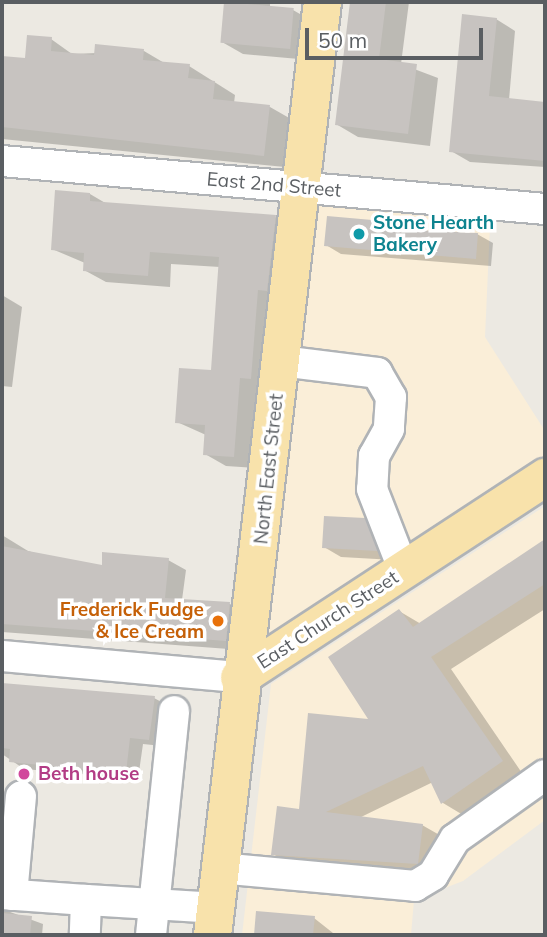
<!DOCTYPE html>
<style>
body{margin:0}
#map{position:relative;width:547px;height:937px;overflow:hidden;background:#ece9e2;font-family:Mulish,sans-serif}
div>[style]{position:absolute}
.commercial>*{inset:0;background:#faeed8}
.shadow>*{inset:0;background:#0003}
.building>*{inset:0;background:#c7c3c0;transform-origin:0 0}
.roads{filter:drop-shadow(2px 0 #b0b3b6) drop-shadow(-2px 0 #b0b3b6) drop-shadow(0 2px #b0b3b6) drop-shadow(0 -2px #b0b3b6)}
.minor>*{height:30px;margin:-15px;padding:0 15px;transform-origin:15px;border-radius:15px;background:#fff}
.major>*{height:37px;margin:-18.5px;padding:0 18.5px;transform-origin:18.5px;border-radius:18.5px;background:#f8e2ab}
.dots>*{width:19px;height:19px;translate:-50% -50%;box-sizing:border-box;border:4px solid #fff;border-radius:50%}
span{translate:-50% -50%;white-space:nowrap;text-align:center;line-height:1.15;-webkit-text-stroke:7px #fff;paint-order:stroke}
.street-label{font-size:19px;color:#5a5e62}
.culture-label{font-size:19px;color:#0d838f;font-weight:700}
.left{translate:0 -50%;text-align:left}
.food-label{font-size:19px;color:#c56008;font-weight:700}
.right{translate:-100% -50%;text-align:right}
.hotel-label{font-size:19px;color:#b23c85;font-weight:700}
.frame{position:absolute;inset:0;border:4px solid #5a5e62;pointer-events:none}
.scale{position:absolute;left:305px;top:28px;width:178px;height:32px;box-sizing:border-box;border:4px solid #5a5e62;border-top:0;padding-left:9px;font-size:21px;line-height:24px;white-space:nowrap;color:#5a5e62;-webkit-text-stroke:5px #fff;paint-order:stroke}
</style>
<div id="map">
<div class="commercial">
<div style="clip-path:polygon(301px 187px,491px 204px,485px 337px,545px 431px,545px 477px,278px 654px,250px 632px)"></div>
<div style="clip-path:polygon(545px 506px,545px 820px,463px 881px,414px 900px,411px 935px,242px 935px,271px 684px)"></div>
</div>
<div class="shadow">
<div style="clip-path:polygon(226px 2px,270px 2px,270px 8px,293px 10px,314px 22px,310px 60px,243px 54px,222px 42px)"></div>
<div style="clip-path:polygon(352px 2px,409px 2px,401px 64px,438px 78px,430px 146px,358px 137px,336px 124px)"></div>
<div style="clip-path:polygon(496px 19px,515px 31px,509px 100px,545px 104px,545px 167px,470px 162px,451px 151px)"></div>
<div style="clip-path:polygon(51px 39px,72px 54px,144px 51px,166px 64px,189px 66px,235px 95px,234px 103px,270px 107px,291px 119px,285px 167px,2px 139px,2px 58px,26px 60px)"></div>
<div style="clip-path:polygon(90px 194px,107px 204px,275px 217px,297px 229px,256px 468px,226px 466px,205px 454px,206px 435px,177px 422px,212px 372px,220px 267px,171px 264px,170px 287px,106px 282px,84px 270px,85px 263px,52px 249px)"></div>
<div style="clip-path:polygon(395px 224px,407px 231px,477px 234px,493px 243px,491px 266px,341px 254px,326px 245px)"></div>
<div style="clip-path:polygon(2px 295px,22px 307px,12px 387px,2px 386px)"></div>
<div style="clip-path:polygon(364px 520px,382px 530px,394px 560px,341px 557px,324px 547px)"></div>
<div style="clip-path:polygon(2px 535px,28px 551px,69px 563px,104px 567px,168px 560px,186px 570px,182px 600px,230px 604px,247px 613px,242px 650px,2px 632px)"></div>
<div style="clip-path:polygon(545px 541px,545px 609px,451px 669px,522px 773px,463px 815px,443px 803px,433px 782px,359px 818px,422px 825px,443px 837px,438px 875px,293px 866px,273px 854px,372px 721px,399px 611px,421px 624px)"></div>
<div style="clip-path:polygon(2px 686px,154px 698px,167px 705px,162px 746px,143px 744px,138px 779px,24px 769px,2px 754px)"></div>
<div style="clip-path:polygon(2px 909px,43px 924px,42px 935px,2px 935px)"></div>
<div style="clip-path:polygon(258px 913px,314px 918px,333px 933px,355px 935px,257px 935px)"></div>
</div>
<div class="building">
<div style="left:224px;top:2px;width:70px;height:41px;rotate:5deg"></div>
<div style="clip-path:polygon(350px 2px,386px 2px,379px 59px,417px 64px,408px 134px,335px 125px)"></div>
<div style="clip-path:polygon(462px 14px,497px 18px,489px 96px,545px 102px,545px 161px,449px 152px)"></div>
<div style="clip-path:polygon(27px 35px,52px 37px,51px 51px,94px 55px,95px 44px,144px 49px,143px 60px,190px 64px,188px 78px,215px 81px,213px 99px,270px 105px,264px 156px,2px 127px,2px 56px,25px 58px)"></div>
<div style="clip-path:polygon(55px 190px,90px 193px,90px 201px,276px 215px,267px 291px,258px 290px,251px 379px,240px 378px,234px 457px,203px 455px,205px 425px,175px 423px,179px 368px,211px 370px,219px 257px,150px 252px,148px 276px,83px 271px,84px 253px,51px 250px)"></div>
<div style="clip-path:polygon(327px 216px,395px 222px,395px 229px,478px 233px,476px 259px,324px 246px)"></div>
<div style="clip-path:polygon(324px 516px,365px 518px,378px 551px,322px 548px)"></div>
<div style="clip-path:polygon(545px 539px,545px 584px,431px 657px,503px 761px,441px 804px,423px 766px,326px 812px,423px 824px,418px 864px,271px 855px,277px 806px,299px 809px,308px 713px,368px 719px,328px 657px,399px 609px,413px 627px)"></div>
<div style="clip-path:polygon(2px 546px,102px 565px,102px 552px,169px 558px,165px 598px,230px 602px,226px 641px,2px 624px)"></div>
<div style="clip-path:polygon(2px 683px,155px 696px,149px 740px,130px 738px,126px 773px,9px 762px,10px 749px,2px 748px)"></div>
<div style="clip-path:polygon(256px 911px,315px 916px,313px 935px,254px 935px)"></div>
<div style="clip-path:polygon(2px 913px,32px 916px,30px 935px,2px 935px)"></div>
</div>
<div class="roads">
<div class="minor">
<div style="left:2px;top:161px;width:545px;rotate:5.05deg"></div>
<div style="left:281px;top:361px;width:97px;rotate:7.1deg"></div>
<div style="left:377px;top:373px;width:28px;rotate:60deg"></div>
<div style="left:391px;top:397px;width:32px;rotate:94deg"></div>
<div style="left:389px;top:429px;width:31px;rotate:119deg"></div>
<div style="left:374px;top:456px;width:33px;rotate:93deg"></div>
<div style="left:372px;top:489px;width:88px;rotate:68.7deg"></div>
<div style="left:2px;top:656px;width:238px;rotate:5.1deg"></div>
<div style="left:219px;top:868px;width:197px;rotate:5.2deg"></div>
<div style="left:415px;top:886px;width:21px;rotate:-31deg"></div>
<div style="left:433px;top:875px;width:42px;rotate:-58.6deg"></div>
<div style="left:455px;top:839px;width:110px;rotate:-35.4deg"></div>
<div style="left:2px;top:894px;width:84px;rotate:4.1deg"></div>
<div style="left:86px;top:900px;width:35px;rotate:92deg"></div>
<div style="left:12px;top:895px;width:99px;rotate:-84.8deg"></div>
<div style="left:86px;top:900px;width:129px;rotate:3.5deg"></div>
<div style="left:151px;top:935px;width:225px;rotate:-84.1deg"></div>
</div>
<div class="major">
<div style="left:239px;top:677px;width:366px;rotate:-33.2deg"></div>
<div style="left:212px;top:935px;width:939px;rotate:-83.28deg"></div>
</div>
</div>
<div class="dots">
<div style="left:359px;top:234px;background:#0f9aa8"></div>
<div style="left:218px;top:621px;background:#e8710a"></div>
<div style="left:24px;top:774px;background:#d1479c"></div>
</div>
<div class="street-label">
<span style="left:274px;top:185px;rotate:5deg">East 2nd Street</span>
<span style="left:269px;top:469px;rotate:-84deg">North East Street</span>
<span style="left:328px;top:620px;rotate:-33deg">East Church Street</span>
</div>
<div class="culture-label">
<span class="left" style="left:373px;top:234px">Stone Hearth<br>Bakery</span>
</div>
<div class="food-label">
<span class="right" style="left:204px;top:621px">Frederick Fudge<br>&amp; Ice Cream</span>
</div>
<div class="hotel-label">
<span class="left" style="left:38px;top:774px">Beth house</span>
</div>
<div class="frame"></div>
<div class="scale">50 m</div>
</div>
